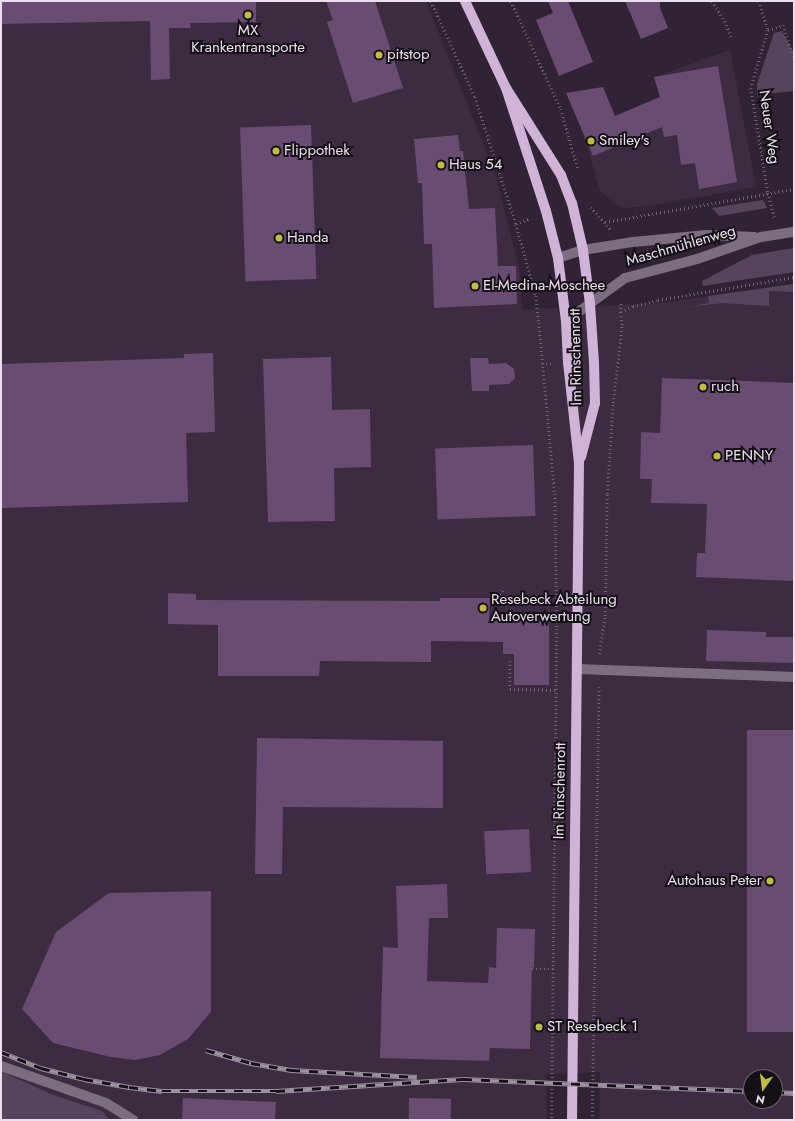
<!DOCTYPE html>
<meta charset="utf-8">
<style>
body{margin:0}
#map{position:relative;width:795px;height:1121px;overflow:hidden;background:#312335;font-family:Jost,sans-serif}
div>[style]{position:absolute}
.built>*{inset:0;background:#3d2b42}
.green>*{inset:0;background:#57445c}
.building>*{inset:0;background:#694c71;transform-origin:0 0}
.path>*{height:2.5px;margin-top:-1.25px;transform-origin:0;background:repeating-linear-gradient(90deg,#6f6272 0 1px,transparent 0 4px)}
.minor>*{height:10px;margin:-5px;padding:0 5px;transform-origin:5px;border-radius:5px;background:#7c6e80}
.major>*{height:10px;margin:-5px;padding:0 5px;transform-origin:5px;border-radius:5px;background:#d0b4d8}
.rail>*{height:4.5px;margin-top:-2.25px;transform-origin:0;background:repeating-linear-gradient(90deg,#150f17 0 9px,#9c919f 0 18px);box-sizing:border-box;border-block:1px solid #9c919f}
.dots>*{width:11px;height:11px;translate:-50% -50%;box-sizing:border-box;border:2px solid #150f17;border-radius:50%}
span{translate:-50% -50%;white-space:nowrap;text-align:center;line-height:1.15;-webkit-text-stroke:4px #150f17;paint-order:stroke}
.poi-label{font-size:15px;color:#eae0ec}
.left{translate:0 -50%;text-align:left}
.right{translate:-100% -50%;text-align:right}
.street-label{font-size:15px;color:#eae0ec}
.frame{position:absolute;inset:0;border:2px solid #eae0ec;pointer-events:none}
.north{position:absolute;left:743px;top:1069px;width:40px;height:40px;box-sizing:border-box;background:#150f17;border:1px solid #6a636c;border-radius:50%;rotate:194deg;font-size:11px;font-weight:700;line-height:16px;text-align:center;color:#eae0ec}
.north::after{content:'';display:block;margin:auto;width:14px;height:18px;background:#c0be41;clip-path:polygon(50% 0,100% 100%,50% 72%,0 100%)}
</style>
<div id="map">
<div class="built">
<div style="clip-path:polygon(evenodd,1px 1px,426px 1px,496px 176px,520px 272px,522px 310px,662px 303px,794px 284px,794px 1120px,599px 1120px,600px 1072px,546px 1074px,547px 1120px,110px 1120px,102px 1111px,51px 1094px,1px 1071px,1px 1px,751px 1077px,775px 1077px,775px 1101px,751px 1101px,751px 1077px)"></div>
<div style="clip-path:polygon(730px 50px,756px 187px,647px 206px,625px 208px,615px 204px,600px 190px,582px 130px,660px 97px,654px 77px)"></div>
</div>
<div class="green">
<div style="clip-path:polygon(782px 31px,794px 53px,794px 91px,757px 95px,757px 84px,774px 33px)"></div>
<div style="clip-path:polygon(763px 200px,767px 208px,719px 216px,712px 208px)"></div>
<div style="clip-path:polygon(794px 248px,794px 272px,703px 286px,702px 281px,752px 255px)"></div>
<div style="clip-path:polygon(794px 284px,794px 292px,769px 291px,769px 306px,722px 303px,688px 307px,709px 303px,708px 296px)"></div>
<div style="clip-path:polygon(1px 1071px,51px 1094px,102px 1111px,110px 1120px,1px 1120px)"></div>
</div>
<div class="building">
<div style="clip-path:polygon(1px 1px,256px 1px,256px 22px,190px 23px,191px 28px,169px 28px,170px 79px,151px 80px,150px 21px,1px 24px)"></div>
<div style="clip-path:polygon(326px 1px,375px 1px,403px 88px,353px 103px,327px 22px,333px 20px)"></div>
<div style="clip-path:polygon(548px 1px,568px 1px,593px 62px,559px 76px,536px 20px,553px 13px)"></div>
<div style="clip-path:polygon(625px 1px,660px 1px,660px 8px,668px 28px,641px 39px)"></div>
<div style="clip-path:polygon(718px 66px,737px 182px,699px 189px,695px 163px,681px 165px,677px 135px,664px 137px,662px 127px,593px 156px,566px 93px,603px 87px,615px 116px,660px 97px,654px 77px)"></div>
<div style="left:311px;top:125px;width:154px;height:71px;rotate:88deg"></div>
<div style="clip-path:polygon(458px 135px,460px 151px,463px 151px,469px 209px,495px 208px,498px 266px,516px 266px,517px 304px,434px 308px,432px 244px,424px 244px,422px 183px,418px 183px,414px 139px)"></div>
<div style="clip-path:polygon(213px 353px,215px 432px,186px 433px,188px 502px,1px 508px,1px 364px,184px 358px,184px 354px)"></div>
<div style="clip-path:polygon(331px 357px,332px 410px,370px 409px,371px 467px,334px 468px,335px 521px,268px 522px,263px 359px)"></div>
<div style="clip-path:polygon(470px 358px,488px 358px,489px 364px,506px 363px,514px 369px,515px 378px,509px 384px,489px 385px,489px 391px,472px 391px)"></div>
<div style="clip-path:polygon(662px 378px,794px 383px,794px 581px,696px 577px,697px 553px,705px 553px,707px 504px,651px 503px,652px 479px,640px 479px,641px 432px,660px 433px)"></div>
<div style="left:533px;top:445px;width:71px;height:98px;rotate:88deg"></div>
<div style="clip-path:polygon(168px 593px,196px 594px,196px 600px,440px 601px,440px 598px,490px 598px,489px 621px,549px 622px,549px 685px,514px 685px,514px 654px,503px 654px,503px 642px,431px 641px,431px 662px,320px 661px,319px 676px,218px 676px,218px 625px,168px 624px)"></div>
<div style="clip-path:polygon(707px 630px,766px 632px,766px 637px,794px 637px,794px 663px,706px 661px)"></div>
<div style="left:747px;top:730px;width:47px;height:302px"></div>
<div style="clip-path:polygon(257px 738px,443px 741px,443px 808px,283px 807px,282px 874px,255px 874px)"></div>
<div style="left:529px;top:829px;width:43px;height:45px;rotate:87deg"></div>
<div style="clip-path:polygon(447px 884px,448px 918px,429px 918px,427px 981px,488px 983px,489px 967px,496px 968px,497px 928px,535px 929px,534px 968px,532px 967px,530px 1049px,490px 1048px,489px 1061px,380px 1058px,383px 947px,398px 948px,396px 886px)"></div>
<div style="clip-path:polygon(211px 891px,211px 1012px,188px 1039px,160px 1055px,135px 1060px,111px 1057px,53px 1043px,22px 1009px,56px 932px,109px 893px)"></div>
<div style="clip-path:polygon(183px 1098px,276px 1102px,275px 1120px,182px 1120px)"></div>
<div style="left:409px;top:1098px;width:42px;height:22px;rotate:1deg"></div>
</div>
<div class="path">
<div style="left:431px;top:1px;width:106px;rotate:65.4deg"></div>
<div style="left:475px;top:97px;width:133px;rotate:72.1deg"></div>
<div style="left:516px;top:224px;width:75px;rotate:74.5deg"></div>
<div style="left:536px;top:296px;width:27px;rotate:84deg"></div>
<div style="left:539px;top:323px;width:172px;rotate:84.7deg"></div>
<div style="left:555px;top:494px;width:135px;rotate:89.2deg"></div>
<div style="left:557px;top:629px;width:491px;rotate:90.6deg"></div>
<div style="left:511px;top:1px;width:119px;rotate:65.2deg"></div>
<div style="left:561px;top:109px;width:62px;rotate:74.2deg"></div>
<div style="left:712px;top:1px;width:24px;rotate:57deg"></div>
<div style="left:725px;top:21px;width:17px;rotate:69deg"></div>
<div style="left:759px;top:1px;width:30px;rotate:73deg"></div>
<div style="left:768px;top:30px;width:60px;rotate:106.3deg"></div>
<div style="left:751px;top:88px;width:106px;rotate:80.8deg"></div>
<div style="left:768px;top:193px;width:27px;rotate:75deg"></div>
<div style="left:768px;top:30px;width:16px;rotate:-18deg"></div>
<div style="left:783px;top:25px;width:35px;rotate:72deg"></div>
<div style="left:591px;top:207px;width:29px;rotate:49deg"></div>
<div style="left:605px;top:222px;width:192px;rotate:-9.9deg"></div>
<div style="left:516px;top:224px;width:16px;rotate:-22deg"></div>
<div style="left:621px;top:312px;width:13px;rotate:-27deg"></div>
<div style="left:633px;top:306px;width:26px;rotate:-13deg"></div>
<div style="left:658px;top:300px;width:138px;rotate:-9.6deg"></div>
<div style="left:542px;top:364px;width:10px"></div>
<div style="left:490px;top:605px;width:4px"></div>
<div style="left:494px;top:605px;width:20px;rotate:-60deg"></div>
<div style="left:599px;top:654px;width:38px;rotate:-81deg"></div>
<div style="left:605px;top:616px;width:122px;rotate:-89.1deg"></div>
<div style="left:607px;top:494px;width:91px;rotate:-86.2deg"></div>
<div style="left:613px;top:403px;width:79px;rotate:-83.4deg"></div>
<div style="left:622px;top:325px;width:12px;rotate:-99deg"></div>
<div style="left:620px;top:313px;width:11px;rotate:-85deg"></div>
<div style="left:510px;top:661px;width:28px;rotate:90deg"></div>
<div style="left:510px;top:689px;width:47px;rotate:1.2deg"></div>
<div style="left:532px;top:969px;width:22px"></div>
<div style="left:592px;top:1120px;width:433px;rotate:-89.1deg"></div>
</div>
<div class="minor">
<div style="left:558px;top:258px;width:26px;rotate:-18deg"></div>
<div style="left:583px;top:250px;width:51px;rotate:-9.1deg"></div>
<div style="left:633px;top:242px;width:74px;rotate:-5.4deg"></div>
<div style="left:707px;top:235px;width:48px;rotate:2.4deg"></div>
<div style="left:566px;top:321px;width:73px;rotate:-36.1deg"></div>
<div style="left:625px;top:278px;width:74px;rotate:-14.8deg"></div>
<div style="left:697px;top:259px;width:68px;rotate:-19deg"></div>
<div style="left:761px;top:237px;width:33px;rotate:-9deg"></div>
<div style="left:577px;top:669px;width:217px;rotate:2.1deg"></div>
<div style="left:1px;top:1066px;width:111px;rotate:19.4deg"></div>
<div style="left:106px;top:1103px;width:32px;rotate:32deg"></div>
</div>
<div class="major">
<div style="left:465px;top:1px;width:96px;rotate:64.8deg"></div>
<div style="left:506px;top:88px;width:103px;rotate:57.7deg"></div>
<div style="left:561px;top:175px;width:30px;rotate:69deg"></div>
<div style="left:572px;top:203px;width:48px;rotate:76.8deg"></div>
<div style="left:583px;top:250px;width:54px;rotate:82.6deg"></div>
<div style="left:590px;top:304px;width:58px;rotate:86.1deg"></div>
<div style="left:594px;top:362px;width:41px;rotate:88.6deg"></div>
<div style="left:595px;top:403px;width:56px;rotate:104.5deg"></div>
<div style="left:506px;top:88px;width:129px;rotate:72deg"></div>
<div style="left:546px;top:211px;width:49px;rotate:75.7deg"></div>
<div style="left:558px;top:258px;width:64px;rotate:82.8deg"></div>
<div style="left:566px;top:321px;width:41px;rotate:87.2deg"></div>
<div style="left:568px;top:362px;width:102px;rotate:83.8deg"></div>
<div style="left:579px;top:463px;width:657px;rotate:90.61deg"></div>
</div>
<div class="rail">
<div style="left:206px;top:1050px;width:47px;rotate:16.1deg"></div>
<div style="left:251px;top:1063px;width:41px;rotate:9.9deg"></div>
<div style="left:291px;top:1070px;width:126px;rotate:3.2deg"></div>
<div style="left:1px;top:1052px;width:43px;rotate:21.8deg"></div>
<div style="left:41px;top:1068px;width:44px;rotate:14.3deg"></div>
<div style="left:84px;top:1079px;width:46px;rotate:10.1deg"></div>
<div style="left:129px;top:1087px;width:33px;rotate:7deg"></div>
<div style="left:162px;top:1091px;width:114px"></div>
<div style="left:276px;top:1091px;width:187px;rotate:-3.7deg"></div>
<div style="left:463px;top:1079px;width:288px;rotate:2.4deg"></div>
<div style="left:775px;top:1092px;width:19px;rotate:3deg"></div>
</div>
<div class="dots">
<div style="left:248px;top:15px;background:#c0be41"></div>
<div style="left:379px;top:55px;background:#c0be41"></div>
<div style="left:591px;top:141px;background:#c0be41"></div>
<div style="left:276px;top:151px;background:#c0be41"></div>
<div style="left:441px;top:165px;background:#c0be41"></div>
<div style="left:279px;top:238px;background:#c0be41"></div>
<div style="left:475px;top:286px;background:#c0be41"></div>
<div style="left:703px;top:387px;background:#c0be41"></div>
<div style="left:717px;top:456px;background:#c0be41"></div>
<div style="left:483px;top:608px;background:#c0be41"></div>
<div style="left:770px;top:881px;background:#c0be41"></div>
<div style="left:539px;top:1027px;background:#c0be41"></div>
</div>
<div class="poi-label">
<span style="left:248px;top:39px">MX<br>Krankentransporte</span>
<span class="left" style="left:387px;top:55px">pitstop</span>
<span class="left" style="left:599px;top:141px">Smiley's</span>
<span class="left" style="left:284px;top:151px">Flippothek</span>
<span class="left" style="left:449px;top:165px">Haus 54</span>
<span class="left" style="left:287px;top:238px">Handa</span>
<span class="left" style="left:483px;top:286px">El-Medina-Moschee</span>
<span class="left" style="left:711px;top:387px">ruch</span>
<span class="left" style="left:725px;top:456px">PENNY</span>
<span class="left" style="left:491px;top:608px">Resebeck Abteilung<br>Autoverwertung</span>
<span class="right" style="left:762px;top:881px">Autohaus Peter</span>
<span class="left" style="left:547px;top:1027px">ST Resebeck 1</span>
</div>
<div class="street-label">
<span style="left:769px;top:127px;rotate:82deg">Neuer Weg</span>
<span style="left:681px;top:246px;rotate:-16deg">Maschmühlenweg</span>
<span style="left:576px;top:357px;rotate:-91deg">Im Rinschenrott</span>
<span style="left:560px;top:791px;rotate:-89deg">Im Rinschenrott</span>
</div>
<div class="frame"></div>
<div class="north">N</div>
</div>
